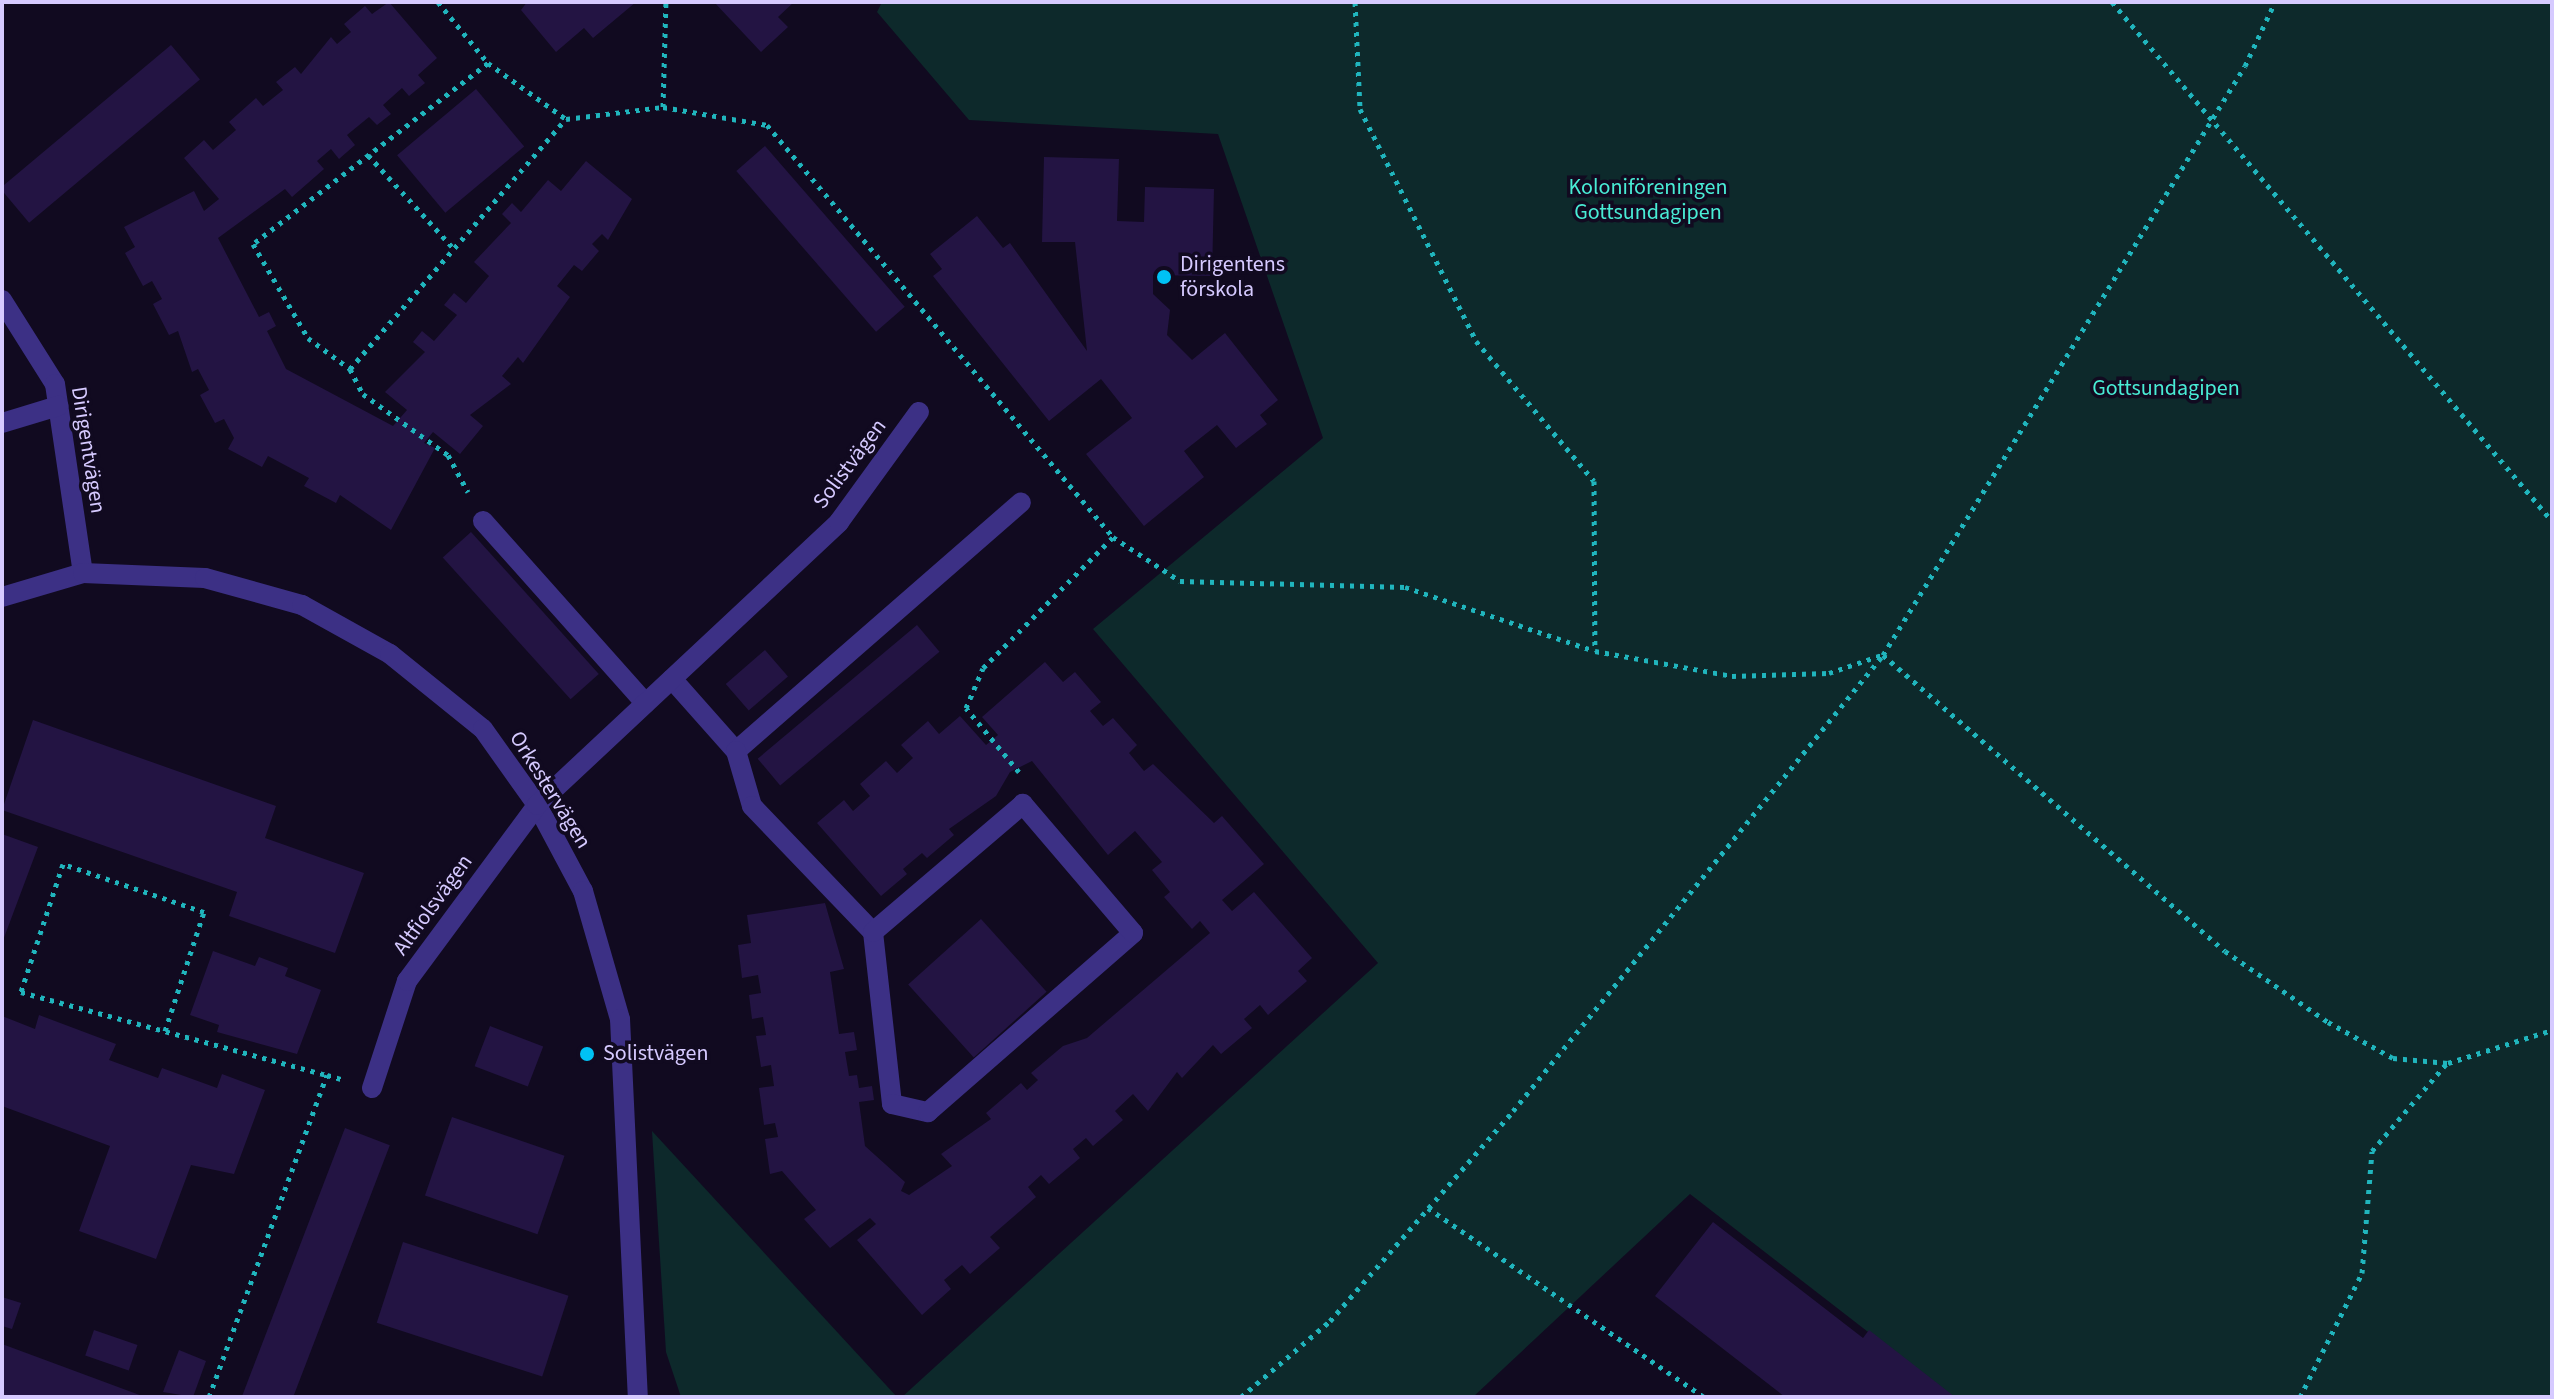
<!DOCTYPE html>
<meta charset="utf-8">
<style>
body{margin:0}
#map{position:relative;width:2554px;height:1399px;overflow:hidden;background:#110a20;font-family:"Source Sans 3",sans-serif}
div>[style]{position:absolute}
.green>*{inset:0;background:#0d292b}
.building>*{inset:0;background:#231443;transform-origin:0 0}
.path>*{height:5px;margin-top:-2.5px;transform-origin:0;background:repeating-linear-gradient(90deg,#20b5bd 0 4px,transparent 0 10px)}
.minor>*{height:20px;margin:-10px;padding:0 10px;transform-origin:10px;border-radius:10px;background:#3c3085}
.dots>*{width:22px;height:22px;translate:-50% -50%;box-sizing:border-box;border:4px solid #110a20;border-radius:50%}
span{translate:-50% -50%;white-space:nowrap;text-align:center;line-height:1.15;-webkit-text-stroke:7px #110a20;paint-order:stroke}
.park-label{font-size:22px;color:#49ecd5}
.poi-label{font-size:22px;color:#d6caff}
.left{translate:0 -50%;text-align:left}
.street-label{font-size:22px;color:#d6caff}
.frame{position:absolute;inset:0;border:4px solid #d6caff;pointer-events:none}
</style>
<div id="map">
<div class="green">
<div style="clip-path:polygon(882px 2px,2552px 2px,2552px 1397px,1952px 1397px,1690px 1194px,1473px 1397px,902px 1397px,1378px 963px,1093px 629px,1323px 438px,1218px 134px,969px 120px,877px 12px)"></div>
<div style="clip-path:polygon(652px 1131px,897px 1397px,681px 1397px,666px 1352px)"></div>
</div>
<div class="building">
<div style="clip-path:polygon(389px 2px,437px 58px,418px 75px,425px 83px,409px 96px,402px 88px,383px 105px,391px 114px,377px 125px,369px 117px,347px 135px,355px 145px,339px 159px,331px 149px,317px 161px,324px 169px,292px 197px,285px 189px,218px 238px,259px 317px,269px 312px,276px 326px,267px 331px,286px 369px,393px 426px,407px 410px,385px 392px,425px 352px,413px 342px,422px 331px,434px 341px,457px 315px,444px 305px,454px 293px,466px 303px,489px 276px,474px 262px,511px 223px,502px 214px,512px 203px,521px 212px,548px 180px,561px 191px,586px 161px,632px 199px,608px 240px,602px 234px,592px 244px,599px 251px,582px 271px,574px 265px,557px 286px,570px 297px,523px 363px,518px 357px,502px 376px,511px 384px,470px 415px,483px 426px,460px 454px,433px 432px,424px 443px,435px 448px,391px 530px,340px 495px,336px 503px,304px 486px,309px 478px,268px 456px,262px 467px,228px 449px,234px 438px,224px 419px,215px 423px,200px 395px,209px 390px,198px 369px,192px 372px,178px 331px,169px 335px,153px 304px,162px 299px,152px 281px,143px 286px,125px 253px,135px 247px,124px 227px,194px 191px,204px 211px,219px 199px,184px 158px,204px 140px,213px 150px,236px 130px,229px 122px,256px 98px,263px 106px,283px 90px,276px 82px,295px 67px,301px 74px,331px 37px,337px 44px,351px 32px,344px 24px,365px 6px,372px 14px)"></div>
<div style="clip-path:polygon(527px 2px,636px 2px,593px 38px,584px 28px,556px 52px,521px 10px)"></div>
<div style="clip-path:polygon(714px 2px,794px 2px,778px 17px,788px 27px,761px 52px)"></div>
<div style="left:171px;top:45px;width:45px;height:223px;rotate:50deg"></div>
<div style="left:476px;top:89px;width:75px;height:103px;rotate:50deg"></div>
<div style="left:765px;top:146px;width:213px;height:38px;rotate:49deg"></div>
<div style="clip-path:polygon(1044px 157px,1119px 159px,1117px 221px,1144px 222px,1145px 187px,1214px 189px,1212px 276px,1153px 275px,1153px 294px,1170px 310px,1167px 335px,1192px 360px,1225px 333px,1278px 400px,1260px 415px,1267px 424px,1236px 448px,1217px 425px,1184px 451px,1204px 477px,1144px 526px,1086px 454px,1132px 418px,1101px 379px,1049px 421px,933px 276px,942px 269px,930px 254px,977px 216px,1003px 248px,1010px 243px,1087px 351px,1075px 242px,1042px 242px)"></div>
<div style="left:471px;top:532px;width:191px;height:38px;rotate:48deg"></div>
<div style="left:917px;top:625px;width:35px;height:208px;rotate:50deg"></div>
<div style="left:765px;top:650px;width:35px;height:52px;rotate:49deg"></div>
<div style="clip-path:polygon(1045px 662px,1063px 682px,1075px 672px,1101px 702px,1090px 711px,1103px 726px,1113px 718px,1137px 745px,1129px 753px,1144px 771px,1153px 764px,1214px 823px,1222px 816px,1264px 864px,1222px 900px,1232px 911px,1254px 892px,1312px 958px,1298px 971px,1307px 981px,1268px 1015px,1260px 1005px,1244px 1019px,1252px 1028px,1221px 1054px,1213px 1045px,1182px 1078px,1177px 1072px,1148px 1111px,1133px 1094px,1115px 1111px,1123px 1120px,1093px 1146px,1086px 1138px,1073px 1149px,1080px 1158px,1049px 1184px,1041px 1175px,1028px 1187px,1036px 1197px,990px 1237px,1000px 1248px,970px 1274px,962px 1265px,944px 1280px,951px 1289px,922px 1315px,857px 1240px,876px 1224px,870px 1218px,830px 1248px,804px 1219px,816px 1210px,782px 1171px,770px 1174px,765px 1139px,778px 1137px,775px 1123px,764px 1125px,759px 1088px,774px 1086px,771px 1065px,761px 1067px,756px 1036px,766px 1035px,763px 1017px,752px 1019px,749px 995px,761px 993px,758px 975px,742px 978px,738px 945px,751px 943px,747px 915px,825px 903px,844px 969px,830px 972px,839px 1034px,854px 1032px,857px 1050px,845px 1052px,849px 1076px,857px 1075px,859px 1088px,872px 1086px,874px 1100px,859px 1102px,865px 1146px,905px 1182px,901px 1191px,909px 1195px,952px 1166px,941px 1154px,991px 1119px,986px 1113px,1021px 1083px,1027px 1090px,1038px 1080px,1031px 1073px,1063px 1046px,1087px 1038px,1210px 933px,1200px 921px,1192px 929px,1164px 897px,1170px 892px,1152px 870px,1162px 862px,1135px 831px,1108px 855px,1032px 761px,1010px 772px,996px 796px,949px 829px,954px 835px,927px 858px,922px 853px,903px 869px,907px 874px,881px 896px,817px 823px,844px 800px,853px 811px,870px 796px,860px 784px,886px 761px,897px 773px,913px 758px,901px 745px,928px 721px,939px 734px,960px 716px,986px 745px,998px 735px,982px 717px)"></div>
<div style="clip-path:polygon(33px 720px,276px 806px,265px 838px,364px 873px,335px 953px,229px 916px,237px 892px,2px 810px)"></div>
<div style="clip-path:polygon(2px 834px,38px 847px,2px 943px)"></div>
<div style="left:981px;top:919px;width:98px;height:98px;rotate:48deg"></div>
<div style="clip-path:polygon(213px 951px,255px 966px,259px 957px,288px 968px,285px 976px,321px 990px,297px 1054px,217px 1032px,219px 1025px,190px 1015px)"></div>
<div style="clip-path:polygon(39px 1015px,116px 1044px,109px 1060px,158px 1078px,162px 1068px,217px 1088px,222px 1074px,265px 1090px,234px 1174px,191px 1165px,156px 1259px,79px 1231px,110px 1146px,2px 1106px,2px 1016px,35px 1029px)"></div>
<div style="left:490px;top:1026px;width:57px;height:43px;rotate:21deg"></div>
<div style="left:452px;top:1117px;width:119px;height:83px;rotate:19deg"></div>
<div style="left:345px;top:1128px;width:48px;height:287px;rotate:21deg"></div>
<div style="clip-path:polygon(1713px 1222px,1863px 1338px,1869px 1330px,1955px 1397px,1785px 1397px,1655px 1296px)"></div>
<div style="left:403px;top:1242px;width:174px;height:85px;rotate:18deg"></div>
<div style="clip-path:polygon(2px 1297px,21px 1303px,12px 1329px,2px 1326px)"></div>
<div style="left:94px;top:1330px;width:46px;height:27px;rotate:19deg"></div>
<div style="clip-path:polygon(2px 1344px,145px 1397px,2px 1397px)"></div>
<div style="clip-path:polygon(179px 1350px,206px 1361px,193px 1397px,163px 1392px)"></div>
</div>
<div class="path">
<div style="left:438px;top:2px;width:79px;rotate:50.7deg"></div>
<div style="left:488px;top:63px;width:96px;rotate:35.7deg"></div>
<div style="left:566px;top:119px;width:98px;rotate:-7.1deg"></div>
<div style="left:663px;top:107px;width:106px;rotate:9.8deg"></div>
<div style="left:767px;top:125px;width:538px;rotate:49.98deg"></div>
<div style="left:1113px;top:537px;width:80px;rotate:33.3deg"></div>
<div style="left:1180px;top:581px;width:225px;rotate:1.5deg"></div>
<div style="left:1405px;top:587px;width:200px;rotate:18.6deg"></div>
<div style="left:1595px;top:651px;width:139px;rotate:10.3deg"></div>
<div style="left:1732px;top:676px;width:97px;rotate:-1.8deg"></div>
<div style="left:1829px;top:673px;width:56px;rotate:-18.8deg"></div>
<div style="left:1355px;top:2px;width:107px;rotate:87.3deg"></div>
<div style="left:1360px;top:109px;width:259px;rotate:63.4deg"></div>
<div style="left:1476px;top:341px;width:183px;rotate:49.9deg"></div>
<div style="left:1594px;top:481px;width:170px;rotate:89.7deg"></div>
<div style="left:2112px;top:2px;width:680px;rotate:49.71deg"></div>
<div style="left:488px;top:63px;width:297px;rotate:142.4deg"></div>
<div style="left:253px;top:244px;width:109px;rotate:59.7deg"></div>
<div style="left:308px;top:338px;width:52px;rotate:36.4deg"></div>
<div style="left:350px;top:369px;width:330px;rotate:-49.2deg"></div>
<div style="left:663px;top:107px;width:105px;rotate:-88.4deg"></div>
<div style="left:368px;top:155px;width:127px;rotate:47.5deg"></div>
<div style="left:350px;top:369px;width:28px;rotate:63deg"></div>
<div style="left:363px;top:394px;width:105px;rotate:35.7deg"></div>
<div style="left:448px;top:455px;width:42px;rotate:61.6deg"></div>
<div style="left:1883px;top:655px;width:452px;rotate:40.9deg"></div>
<div style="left:2225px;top:951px;width:125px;rotate:34.6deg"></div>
<div style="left:2328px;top:1022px;width:74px;rotate:29deg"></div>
<div style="left:2393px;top:1058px;width:55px;rotate:5.2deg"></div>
<div style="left:2448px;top:1063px;width:109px;rotate:-17.6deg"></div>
<div style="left:1019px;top:772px;width:83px;rotate:-129.6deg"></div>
<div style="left:966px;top:708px;width:43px;rotate:-67deg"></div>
<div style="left:983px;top:668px;width:185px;rotate:-45.2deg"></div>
<div style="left:165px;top:1031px;width:125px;rotate:-71.9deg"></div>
<div style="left:204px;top:912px;width:149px;rotate:-161.2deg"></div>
<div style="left:63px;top:864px;width:135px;rotate:108.2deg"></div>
<div style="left:21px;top:992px;width:317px;rotate:15.2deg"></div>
<div style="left:1428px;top:1208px;width:335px;rotate:34.4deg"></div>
<div style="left:209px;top:1397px;width:343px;rotate:-69.9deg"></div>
<div style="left:327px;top:1075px;width:15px;rotate:16deg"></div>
<div style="left:1241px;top:1397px;width:117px;rotate:-40.5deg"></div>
<div style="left:1330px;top:1321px;width:279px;rotate:-48.9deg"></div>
<div style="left:1513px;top:1111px;width:587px;rotate:-50.94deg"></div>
<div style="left:1883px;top:655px;width:691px;rotate:-58.43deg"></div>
<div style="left:2245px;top:66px;width:71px;rotate:-64.9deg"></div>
<div style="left:2300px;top:1397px;width:139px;rotate:-63.4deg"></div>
<div style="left:2362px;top:1273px;width:122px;rotate:-85.3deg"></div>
<div style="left:2372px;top:1151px;width:116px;rotate:-49.6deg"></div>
</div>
<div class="minor">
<div style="left:2px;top:300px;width:99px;rotate:57.8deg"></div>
<div style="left:55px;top:384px;width:191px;rotate:81.6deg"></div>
<div style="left:2px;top:423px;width:59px;rotate:-16.9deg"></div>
<div style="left:483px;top:521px;width:244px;rotate:48.3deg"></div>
<div style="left:2px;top:597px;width:84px;rotate:-16.5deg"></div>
<div style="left:83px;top:573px;width:122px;rotate:2.3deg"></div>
<div style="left:205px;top:578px;width:101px;rotate:15.6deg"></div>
<div style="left:302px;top:605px;width:101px;rotate:29.1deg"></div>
<div style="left:390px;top:654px;width:119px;rotate:38.9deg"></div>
<div style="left:483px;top:729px;width:93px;rotate:54.6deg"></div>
<div style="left:537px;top:805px;width:98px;rotate:61.9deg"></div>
<div style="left:583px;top:891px;width:133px;rotate:73.9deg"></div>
<div style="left:620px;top:1019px;width:378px;rotate:87.3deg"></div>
<div style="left:672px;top:679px;width:96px;rotate:48.4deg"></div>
<div style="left:736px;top:751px;width:378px;rotate:-41.1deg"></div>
<div style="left:736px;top:751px;width:57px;rotate:73.8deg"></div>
<div style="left:752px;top:806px;width:175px;rotate:46.2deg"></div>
<div style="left:873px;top:932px;width:173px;rotate:83.7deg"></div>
<div style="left:892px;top:1104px;width:37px;rotate:13deg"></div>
<div style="left:928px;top:1112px;width:272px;rotate:-41.1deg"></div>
<div style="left:1133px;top:933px;width:170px;rotate:-130.5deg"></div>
<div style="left:1023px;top:804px;width:197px;rotate:139.5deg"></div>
<div style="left:372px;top:1088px;width:113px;rotate:-71.9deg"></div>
<div style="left:407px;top:981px;width:219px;rotate:-53.5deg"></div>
<div style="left:537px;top:805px;width:414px;rotate:-43.1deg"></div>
<div style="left:839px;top:522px;width:136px;rotate:-54deg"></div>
</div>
<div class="dots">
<div style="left:1164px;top:277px;background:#00c2f5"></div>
<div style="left:587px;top:1054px;background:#00c2f5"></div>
</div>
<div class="park-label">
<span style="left:1648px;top:200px">Koloniföreningen<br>Gottsundagipen</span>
<span style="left:2166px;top:389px">Gottsundagipen</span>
</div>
<div class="poi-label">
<span class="left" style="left:1180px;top:277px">Dirigentens<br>förskola</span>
<span class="left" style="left:603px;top:1054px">Solistvägen</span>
</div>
<div class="street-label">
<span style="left:88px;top:450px;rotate:81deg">Dirigentvägen</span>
<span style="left:850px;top:464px;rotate:-53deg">Solistvägen</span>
<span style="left:550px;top:790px;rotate:58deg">Orkestervägen</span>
<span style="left:433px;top:905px;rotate:-54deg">Altfiolsvägen</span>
</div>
<div class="frame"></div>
</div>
